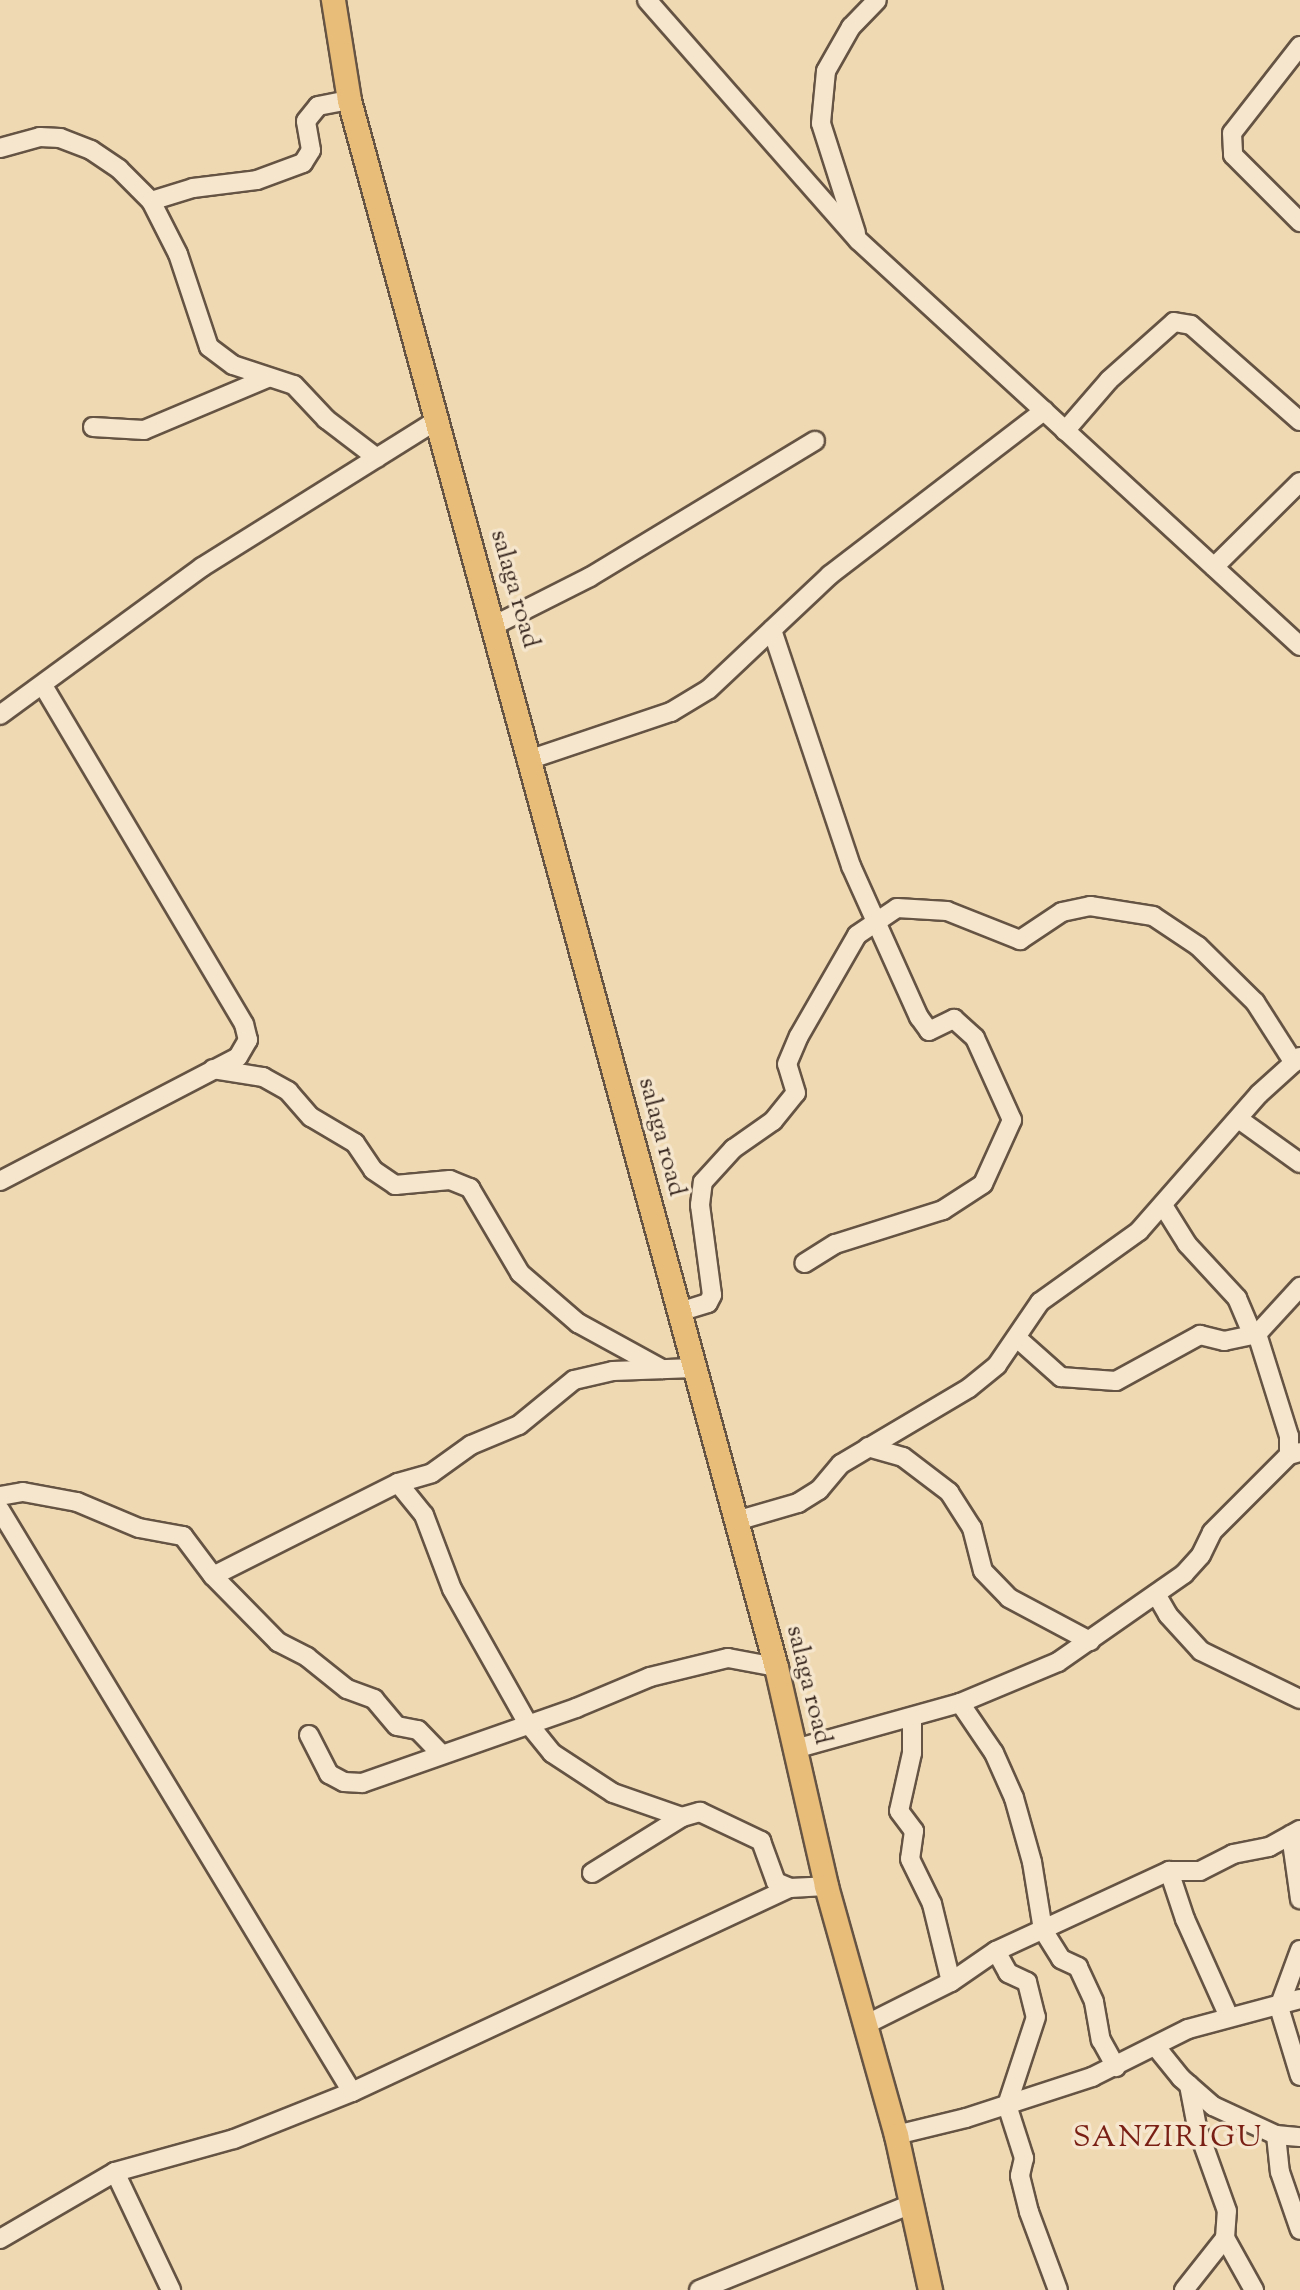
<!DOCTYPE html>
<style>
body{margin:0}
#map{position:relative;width:1300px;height:2290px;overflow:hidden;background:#efd9b2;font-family:"Sorts Mill Goudy",serif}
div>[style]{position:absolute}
.roads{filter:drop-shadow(2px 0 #655343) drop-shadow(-2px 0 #655343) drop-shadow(0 2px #655343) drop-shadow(0 -2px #655343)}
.minor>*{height:18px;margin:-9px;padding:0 9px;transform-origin:9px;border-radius:9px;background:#f5e6cd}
.major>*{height:23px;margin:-11.5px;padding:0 11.5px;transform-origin:11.5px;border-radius:11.5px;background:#e8bc79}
span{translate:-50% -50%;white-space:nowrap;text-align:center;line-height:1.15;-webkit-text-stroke:7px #f5e6cd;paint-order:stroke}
.street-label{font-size:26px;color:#37261e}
.quarter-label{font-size:30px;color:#7a1f14;letter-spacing:2px}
</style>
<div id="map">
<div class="roads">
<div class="minor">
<div style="left:647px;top:0;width:320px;rotate:48.7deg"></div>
<div style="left:858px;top:240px;width:600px;rotate:42.57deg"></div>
<div style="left:1300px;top:46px;width:110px;rotate:128deg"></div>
<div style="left:1232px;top:133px;width:22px;rotate:87deg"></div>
<div style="left:1233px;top:155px;width:95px;rotate:45deg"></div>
<div style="left:0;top:148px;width:41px;rotate:-15.4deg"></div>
<div style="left:40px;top:137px;width:20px;rotate:3deg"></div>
<div style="left:60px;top:138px;width:33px;rotate:21deg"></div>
<div style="left:91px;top:150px;width:34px;rotate:34deg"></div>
<div style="left:119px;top:169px;width:45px;rotate:45deg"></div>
<div style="left:151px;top:201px;width:59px;rotate:63deg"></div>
<div style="left:178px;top:254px;width:98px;rotate:71.6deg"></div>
<div style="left:209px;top:347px;width:30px;rotate:37deg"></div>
<div style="left:233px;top:365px;width:64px;rotate:18.2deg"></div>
<div style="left:294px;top:385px;width:47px;rotate:46.7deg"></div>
<div style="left:326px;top:419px;width:64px;rotate:37.4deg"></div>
<div style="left:151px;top:201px;width:44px;rotate:-17.2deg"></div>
<div style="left:193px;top:188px;width:64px;rotate:-7.1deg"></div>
<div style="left:257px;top:180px;width:49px;rotate:-20.3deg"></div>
<div style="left:303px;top:163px;width:15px;rotate:-58deg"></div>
<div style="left:311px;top:150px;width:29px;rotate:-100deg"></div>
<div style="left:306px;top:121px;width:19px;rotate:-51deg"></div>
<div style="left:318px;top:106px;width:32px;rotate:-11deg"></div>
<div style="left:856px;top:233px;width:115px;rotate:-107.7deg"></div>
<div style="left:821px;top:123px;width:52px;rotate:-84.5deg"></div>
<div style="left:826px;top:71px;width:51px;rotate:-60.4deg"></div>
<div style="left:851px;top:27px;width:37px;rotate:-46deg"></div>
<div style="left:93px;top:427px;width:51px;rotate:3.4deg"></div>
<div style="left:144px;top:430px;width:134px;rotate:-22.8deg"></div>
<div style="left:1065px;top:431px;width:67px;rotate:-49.2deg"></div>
<div style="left:1109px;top:380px;width:87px;rotate:-41.7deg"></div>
<div style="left:1174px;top:322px;width:17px;rotate:10deg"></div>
<div style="left:1191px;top:325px;width:145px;rotate:41.4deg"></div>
<div style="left:1214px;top:567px;width:121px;rotate:-44.7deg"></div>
<div style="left:495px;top:625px;width:106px;rotate:-26.8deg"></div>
<div style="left:590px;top:577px;width:263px;rotate:-31.2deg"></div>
<div style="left:772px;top:630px;width:249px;rotate:71.5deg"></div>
<div style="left:851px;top:866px;width:166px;rotate:65.8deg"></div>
<div style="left:919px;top:1017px;width:17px;rotate:54deg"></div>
<div style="left:929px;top:1031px;width:28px;rotate:-26deg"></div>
<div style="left:954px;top:1019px;width:28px;rotate:42deg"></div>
<div style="left:975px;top:1038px;width:90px;rotate:65.7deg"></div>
<div style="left:1012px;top:1120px;width:70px;rotate:114.4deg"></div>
<div style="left:983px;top:1184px;width:48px;rotate:147deg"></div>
<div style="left:943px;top:1210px;width:113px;rotate:162.5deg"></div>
<div style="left:835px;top:1244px;width:36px;rotate:148deg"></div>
<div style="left:0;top:715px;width:250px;rotate:-36.2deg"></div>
<div style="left:202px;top:567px;width:276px;rotate:-32deg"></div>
<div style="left:531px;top:759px;width:148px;rotate:-18.6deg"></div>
<div style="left:671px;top:712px;width:44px;rotate:-31.2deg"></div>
<div style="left:709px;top:689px;width:166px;rotate:-43.3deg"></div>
<div style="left:830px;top:575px;width:270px;rotate:-37.5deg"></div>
<div style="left:213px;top:1069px;width:51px;rotate:9.1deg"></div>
<div style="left:263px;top:1077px;width:29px;rotate:29deg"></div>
<div style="left:288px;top:1091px;width:35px;rotate:49deg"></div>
<div style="left:311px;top:1117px;width:51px;rotate:30.6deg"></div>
<div style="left:355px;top:1143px;width:32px;rotate:56deg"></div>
<div style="left:373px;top:1170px;width:27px;rotate:34deg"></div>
<div style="left:395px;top:1185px;width:55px;rotate:-5.2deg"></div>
<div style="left:450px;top:1180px;width:22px;rotate:22deg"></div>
<div style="left:470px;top:1188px;width:99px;rotate:59.5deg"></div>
<div style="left:520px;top:1273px;width:77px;rotate:40.8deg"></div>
<div style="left:578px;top:1323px;width:96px;rotate:28.7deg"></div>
<div style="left:1240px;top:1120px;width:74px;rotate:35.6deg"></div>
<div style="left:0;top:1181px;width:268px;rotate:-27.5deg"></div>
<div style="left:238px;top:1057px;width:20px;rotate:-60deg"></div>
<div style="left:248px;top:1040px;width:16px;rotate:-104deg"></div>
<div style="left:244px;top:1024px;width:394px;rotate:-120.7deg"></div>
<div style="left:1164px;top:1207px;width:44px;rotate:58.1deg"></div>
<div style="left:1187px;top:1244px;width:74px;rotate:47.2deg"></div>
<div style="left:1237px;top:1298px;width:38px;rotate:67deg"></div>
<div style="left:679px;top:1312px;width:30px;rotate:-17deg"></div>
<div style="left:708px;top:1303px;width:9px;rotate:-63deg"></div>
<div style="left:712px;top:1295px;width:91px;rotate:-97.6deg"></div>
<div style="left:700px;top:1205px;width:23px;rotate:-83deg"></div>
<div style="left:703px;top:1182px;width:45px;rotate:-47.7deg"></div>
<div style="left:733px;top:1149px;width:49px;rotate:-35deg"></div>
<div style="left:773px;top:1121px;width:36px;rotate:-51deg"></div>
<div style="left:796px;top:1093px;width:30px;rotate:-107deg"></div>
<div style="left:787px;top:1064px;width:30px;rotate:-67deg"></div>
<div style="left:799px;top:1036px;width:116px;rotate:-60.1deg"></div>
<div style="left:857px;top:935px;width:48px;rotate:-34deg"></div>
<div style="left:897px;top:908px;width:50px;rotate:3.4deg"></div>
<div style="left:947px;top:911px;width:79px;rotate:21.7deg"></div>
<div style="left:1020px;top:940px;width:50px;rotate:-33.7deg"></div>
<div style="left:1062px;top:912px;width:29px;rotate:-12deg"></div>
<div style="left:1090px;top:906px;width:64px;rotate:9deg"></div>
<div style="left:1153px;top:916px;width:54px;rotate:33.7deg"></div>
<div style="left:1198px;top:946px;width:80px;rotate:44.5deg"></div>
<div style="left:1255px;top:1002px;width:72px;rotate:57.4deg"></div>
<div style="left:1017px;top:1338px;width:59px;rotate:41.6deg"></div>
<div style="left:1061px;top:1377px;width:55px;rotate:4.2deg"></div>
<div style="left:1116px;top:1381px;width:96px;rotate:-28.7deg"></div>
<div style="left:1200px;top:1335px;width:25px;rotate:14deg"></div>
<div style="left:1224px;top:1341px;width:34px;rotate:-12deg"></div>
<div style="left:868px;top:1447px;width:36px;rotate:16deg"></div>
<div style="left:903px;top:1457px;width:58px;rotate:37.3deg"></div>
<div style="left:949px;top:1492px;width:43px;rotate:57.4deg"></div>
<div style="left:972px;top:1528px;width:44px;rotate:75.7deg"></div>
<div style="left:983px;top:1571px;width:37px;rotate:46deg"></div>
<div style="left:1009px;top:1598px;width:92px;rotate:28deg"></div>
<div style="left:1289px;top:1455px;width:19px;rotate:-90deg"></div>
<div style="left:1289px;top:1436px;width:107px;rotate:-107.4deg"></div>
<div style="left:1257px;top:1334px;width:64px;rotate:-47.5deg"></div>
<div style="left:398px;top:1483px;width:41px;rotate:50.9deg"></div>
<div style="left:424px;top:1515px;width:79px;rotate:69.3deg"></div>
<div style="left:452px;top:1589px;width:153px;rotate:60.6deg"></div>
<div style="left:527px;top:1722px;width:40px;rotate:51deg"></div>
<div style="left:552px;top:1753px;width:73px;rotate:33.3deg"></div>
<div style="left:613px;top:1793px;width:73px;rotate:19.2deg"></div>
<div style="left:682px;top:1817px;width:19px;rotate:-16deg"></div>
<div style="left:700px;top:1812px;width:68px;rotate:25.4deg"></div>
<div style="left:761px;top:1841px;width:44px;rotate:69.9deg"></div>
<div style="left:776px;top:1882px;width:15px;rotate:23deg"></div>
<div style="left:0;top:1496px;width:23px;rotate:-10deg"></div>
<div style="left:23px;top:1492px;width:55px;rotate:10.5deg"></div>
<div style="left:77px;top:1502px;width:67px;rotate:22.8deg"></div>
<div style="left:139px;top:1528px;width:45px;rotate:10.3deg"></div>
<div style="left:183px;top:1536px;width:50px;rotate:53.1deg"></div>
<div style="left:213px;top:1576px;width:93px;rotate:45.4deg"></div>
<div style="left:278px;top:1642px;width:33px;rotate:27deg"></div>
<div style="left:307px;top:1657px;width:51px;rotate:38.7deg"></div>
<div style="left:347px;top:1689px;width:29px;rotate:20deg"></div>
<div style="left:374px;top:1699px;width:35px;rotate:50deg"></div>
<div style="left:397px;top:1726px;width:21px;rotate:11deg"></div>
<div style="left:418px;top:1730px;width:32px;rotate:46deg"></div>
<div style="left:0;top:1510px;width:680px;rotate:58.83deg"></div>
<div style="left:736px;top:1521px;width:65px;rotate:-16.2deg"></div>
<div style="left:798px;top:1503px;width:25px;rotate:-32deg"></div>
<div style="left:819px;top:1490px;width:34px;rotate:-50deg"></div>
<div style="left:841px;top:1464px;width:149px;rotate:-30.7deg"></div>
<div style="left:969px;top:1388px;width:36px;rotate:-39deg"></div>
<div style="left:997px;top:1365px;width:76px;rotate:-55.7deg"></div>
<div style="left:1040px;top:1302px;width:122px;rotate:-35.6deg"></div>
<div style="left:1139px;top:1231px;width:182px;rotate:-48.8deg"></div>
<div style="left:1259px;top:1094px;width:55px;rotate:-42.1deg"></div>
<div style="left:213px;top:1576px;width:207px;rotate:-26.7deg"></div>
<div style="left:398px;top:1483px;width:35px;rotate:-16deg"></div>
<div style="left:432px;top:1473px;width:48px;rotate:-35.7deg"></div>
<div style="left:471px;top:1445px;width:52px;rotate:-22.6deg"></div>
<div style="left:519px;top:1425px;width:71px;rotate:-39.3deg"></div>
<div style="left:574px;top:1380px;width:40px;rotate:-13deg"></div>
<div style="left:613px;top:1371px;width:81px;rotate:-2.1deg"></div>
<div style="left:1156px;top:1594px;width:24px;rotate:60deg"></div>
<div style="left:1168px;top:1615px;width:49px;rotate:47.5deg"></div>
<div style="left:1201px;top:1651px;width:110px;rotate:25.9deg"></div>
<div style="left:960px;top:1703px;width:60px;rotate:55.8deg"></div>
<div style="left:994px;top:1753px;width:49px;rotate:66deg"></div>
<div style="left:1014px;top:1798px;width:66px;rotate:74.3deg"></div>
<div style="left:1032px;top:1862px;width:69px;rotate:80.8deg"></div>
<div style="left:1043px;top:1930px;width:34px;rotate:58deg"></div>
<div style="left:1061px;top:1959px;width:19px;rotate:25deg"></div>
<div style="left:1078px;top:1967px;width:38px;rotate:65deg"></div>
<div style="left:1094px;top:2002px;width:39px;rotate:80deg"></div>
<div style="left:1101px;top:2040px;width:31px;rotate:61deg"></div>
<div style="left:912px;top:1719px;width:34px;rotate:90deg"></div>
<div style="left:912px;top:1753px;width:59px;rotate:102.6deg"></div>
<div style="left:899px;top:1811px;width:25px;rotate:53deg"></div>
<div style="left:914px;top:1831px;width:28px;rotate:98deg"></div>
<div style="left:910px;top:1859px;width:50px;rotate:63.9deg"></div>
<div style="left:932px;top:1904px;width:80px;rotate:76.3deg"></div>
<div style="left:309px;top:1735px;width:44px;rotate:62.9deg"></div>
<div style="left:329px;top:1774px;width:17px;rotate:28deg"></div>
<div style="left:344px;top:1782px;width:18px;rotate:3deg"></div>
<div style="left:362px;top:1783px;width:227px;rotate:-19.3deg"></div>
<div style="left:576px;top:1708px;width:80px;rotate:-22.7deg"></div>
<div style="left:650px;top:1677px;width:80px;rotate:-13.7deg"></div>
<div style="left:728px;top:1658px;width:49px;rotate:10.6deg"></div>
<div style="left:795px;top:1749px;width:171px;rotate:-15.6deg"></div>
<div style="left:960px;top:1703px;width:106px;rotate:-22.7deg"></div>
<div style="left:1058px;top:1662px;width:154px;rotate:-34.9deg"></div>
<div style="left:1184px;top:1574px;width:25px;rotate:-48deg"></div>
<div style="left:1201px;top:1555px;width:25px;rotate:-64deg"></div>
<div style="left:1212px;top:1532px;width:109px;rotate:-45deg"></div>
<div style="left:1289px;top:1455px;width:11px;rotate:-15deg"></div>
<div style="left:1291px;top:1835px;width:65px;rotate:82deg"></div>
<div style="left:1169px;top:1871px;width:51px;rotate:71.6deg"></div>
<div style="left:1185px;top:1919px;width:107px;rotate:65.8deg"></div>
<div style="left:592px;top:1873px;width:106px;rotate:-31.9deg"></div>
<div style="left:1300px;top:1950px;width:61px;rotate:110.2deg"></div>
<div style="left:1279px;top:2007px;width:72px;rotate:73.1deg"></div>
<div style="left:996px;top:1951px;width:25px;rotate:61deg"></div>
<div style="left:1008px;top:1973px;width:21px;rotate:25deg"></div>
<div style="left:1027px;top:1982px;width:36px;rotate:76deg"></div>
<div style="left:1036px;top:2017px;width:93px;rotate:108.2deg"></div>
<div style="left:1007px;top:2105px;width:56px;rotate:72.2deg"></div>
<div style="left:1024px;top:2158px;width:18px;rotate:103deg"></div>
<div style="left:1020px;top:2176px;width:37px;rotate:76deg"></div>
<div style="left:1029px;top:2212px;width:83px;rotate:69.6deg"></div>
<div style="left:867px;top:2024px;width:94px;rotate:-26.6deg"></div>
<div style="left:951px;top:1982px;width:55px;rotate:-34.6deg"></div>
<div style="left:996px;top:1951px;width:191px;rotate:-24.8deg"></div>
<div style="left:1169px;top:1871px;width:31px"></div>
<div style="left:1200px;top:1871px;width:37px;rotate:-27deg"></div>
<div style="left:1233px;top:1854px;width:37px;rotate:-11deg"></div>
<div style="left:1269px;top:1847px;width:35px;rotate:-29deg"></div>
<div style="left:1156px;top:2047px;width:40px;rotate:51deg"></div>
<div style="left:1181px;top:2078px;width:43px;rotate:41.2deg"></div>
<div style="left:1213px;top:2106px;width:69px;rotate:24.7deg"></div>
<div style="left:1276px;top:2135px;width:24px;rotate:5deg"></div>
<div style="left:896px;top:2135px;width:72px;rotate:-13.7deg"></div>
<div style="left:966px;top:2118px;width:133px;rotate:-18deg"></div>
<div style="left:1092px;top:2077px;width:107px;rotate:-26.6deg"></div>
<div style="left:1188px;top:2029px;width:116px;rotate:-15deg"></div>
<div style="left:1276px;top:2135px;width:37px;rotate:84deg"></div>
<div style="left:1280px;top:2172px;width:61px;rotate:71deg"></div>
<div style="left:115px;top:2172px;width:131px;rotate:64.6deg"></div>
<div style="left:1225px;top:2238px;width:60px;rotate:60.9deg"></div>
<div style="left:0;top:2239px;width:133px;rotate:-30.2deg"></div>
<div style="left:115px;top:2172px;width:123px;rotate:-15.5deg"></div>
<div style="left:234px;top:2139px;width:127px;rotate:-21.7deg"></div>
<div style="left:352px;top:2092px;width:483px;rotate:-25deg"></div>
<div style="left:790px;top:1888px;width:36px;rotate:-3deg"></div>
<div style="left:699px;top:2290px;width:230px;rotate:-22deg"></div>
<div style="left:1184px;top:2290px;width:66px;rotate:-51.7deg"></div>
<div style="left:1225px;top:2238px;width:27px;rotate:-86deg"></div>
<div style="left:1227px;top:2211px;width:89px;rotate:-109.7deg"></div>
<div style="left:1197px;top:2127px;width:43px;rotate:-100.8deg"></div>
</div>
<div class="major">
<div style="left:333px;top:0;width:101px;rotate:80.9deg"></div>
<div style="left:349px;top:100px;width:1624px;rotate:74.76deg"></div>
<div style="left:776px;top:1667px;width:225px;rotate:77.1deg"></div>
<div style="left:826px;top:1886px;width:259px;rotate:74.3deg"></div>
<div style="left:896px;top:2135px;width:159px;rotate:77.6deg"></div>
</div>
</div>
<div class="street-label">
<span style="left:514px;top:589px;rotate:74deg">salaga road</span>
<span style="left:661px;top:1137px;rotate:75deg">salaga road</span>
<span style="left:808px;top:1685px;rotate:76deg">salaga road</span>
</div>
<div class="quarter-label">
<span style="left:1168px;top:2139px">SANZIRIGU</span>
</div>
</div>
